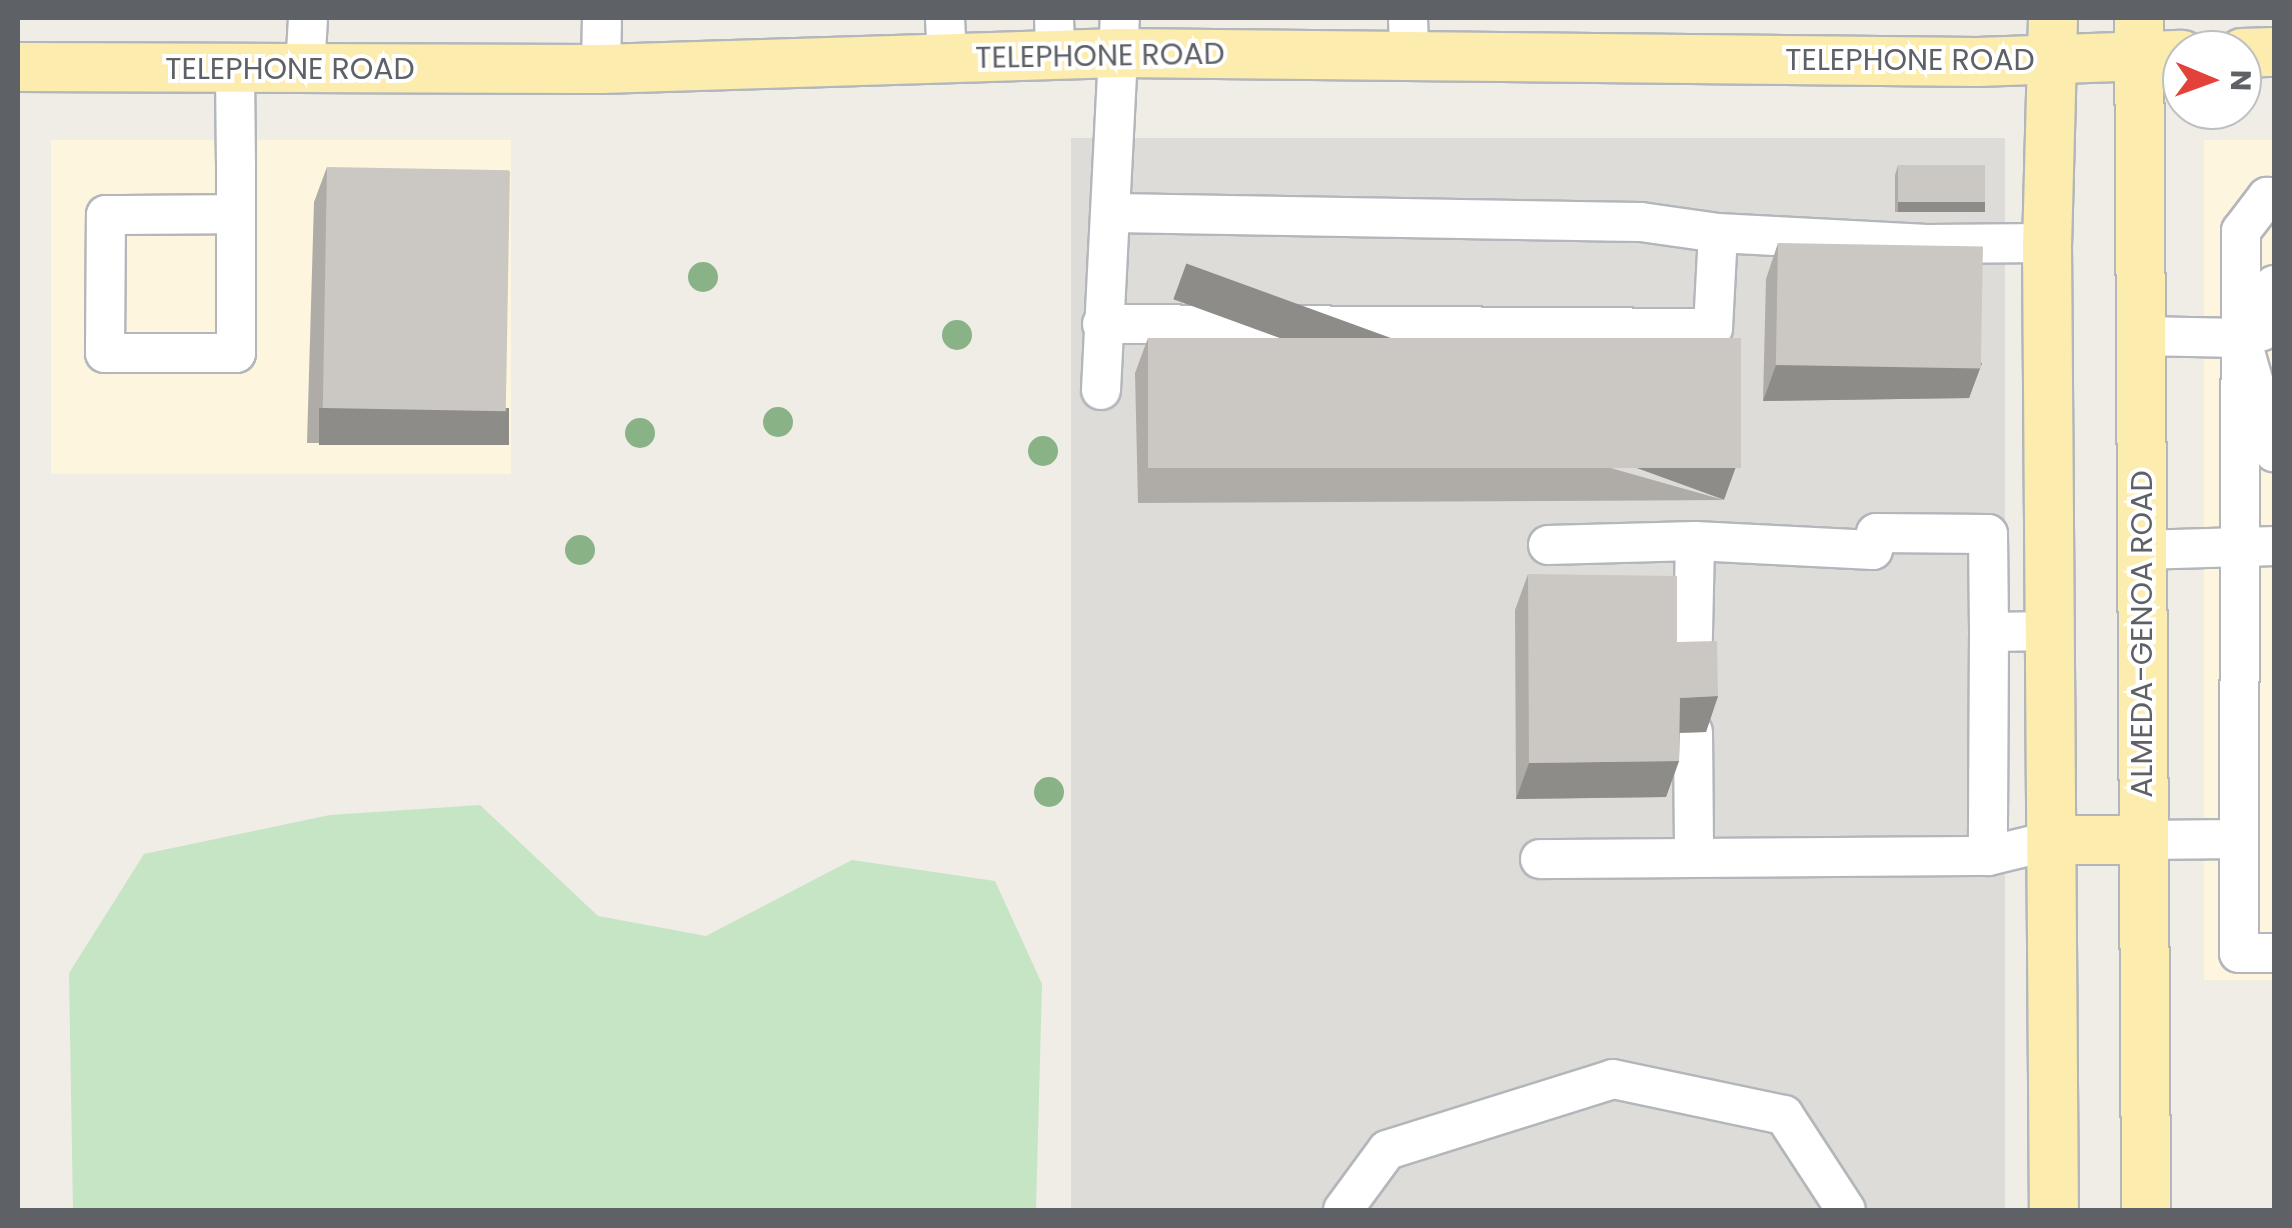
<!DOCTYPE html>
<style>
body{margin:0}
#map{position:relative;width:2292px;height:1228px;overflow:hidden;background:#efede6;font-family:Poppins,sans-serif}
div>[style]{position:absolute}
.commercial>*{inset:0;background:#fdf5de;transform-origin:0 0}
.industrial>*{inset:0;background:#dedcd8;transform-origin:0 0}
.green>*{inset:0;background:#c5e5c4}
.roads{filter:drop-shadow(2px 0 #b3b6ba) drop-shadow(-2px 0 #b3b6ba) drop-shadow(0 2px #b3b6ba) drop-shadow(0 -2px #b3b6ba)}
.minor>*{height:38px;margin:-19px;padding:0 19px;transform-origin:19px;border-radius:19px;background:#fff}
.major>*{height:48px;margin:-24px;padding:0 24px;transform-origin:24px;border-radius:24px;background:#fcedaf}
.trees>*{width:30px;height:30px;margin:-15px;border-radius:50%;background:#8ab287}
.wall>*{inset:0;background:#afaca8}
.shaded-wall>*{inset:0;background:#8e8c88;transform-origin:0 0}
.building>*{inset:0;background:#cbc8c3;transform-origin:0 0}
span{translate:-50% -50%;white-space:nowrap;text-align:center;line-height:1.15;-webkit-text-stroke:8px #fff;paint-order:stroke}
.street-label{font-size:30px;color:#5e6166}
.frame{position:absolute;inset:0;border:20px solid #5e6166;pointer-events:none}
.north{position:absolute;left:2162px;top:30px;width:100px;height:100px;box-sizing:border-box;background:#fff;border:2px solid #bfc0c2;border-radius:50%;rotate:91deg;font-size:28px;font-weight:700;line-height:40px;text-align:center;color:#5e6166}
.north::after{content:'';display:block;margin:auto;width:35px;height:45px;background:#e24239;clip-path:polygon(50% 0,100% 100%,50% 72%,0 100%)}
</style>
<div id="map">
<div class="commercial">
<div style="left:511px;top:140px;width:334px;height:460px;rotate:90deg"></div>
<div style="left:2274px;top:140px;width:840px;height:70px;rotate:90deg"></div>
</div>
<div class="industrial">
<div style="left:2005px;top:138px;width:1072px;height:934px;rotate:90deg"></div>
</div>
<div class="green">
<div style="clip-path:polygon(480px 805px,598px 916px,706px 936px,852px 860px,995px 881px,1042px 984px,1036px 1210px,73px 1210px,69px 973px,144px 854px,330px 815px)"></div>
</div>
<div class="roads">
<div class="minor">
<div style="left:945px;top:18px;width:41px;rotate:87.2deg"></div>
<div style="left:1054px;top:18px;width:37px;rotate:88deg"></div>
<div style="left:1408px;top:18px;width:38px;rotate:88deg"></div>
<div style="left:305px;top:69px;width:51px;rotate:-86.6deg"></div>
<div style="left:601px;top:69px;width:51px;rotate:-88.9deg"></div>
<div style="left:235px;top:71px;width:94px;rotate:89.4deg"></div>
<div style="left:236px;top:165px;width:188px;rotate:90deg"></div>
<div style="left:236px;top:353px;width:131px;rotate:180deg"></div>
<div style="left:105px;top:353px;width:138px;rotate:-89.6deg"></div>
<div style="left:106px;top:215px;width:130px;rotate:-0.4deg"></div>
<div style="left:1113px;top:213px;width:528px;rotate:0.98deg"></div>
<div style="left:1641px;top:222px;width:78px;rotate:8.1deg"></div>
<div style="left:1718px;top:233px;width:209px;rotate:3deg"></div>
<div style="left:1927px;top:244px;width:120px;rotate:-0.5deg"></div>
<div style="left:2274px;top:285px;width:62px;rotate:121.9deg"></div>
<div style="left:2241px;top:338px;width:119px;rotate:73.9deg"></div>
<div style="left:1102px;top:324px;width:611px;rotate:0.38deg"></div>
<div style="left:1713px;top:328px;width:95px;rotate:-87deg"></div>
<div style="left:2140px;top:336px;width:101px;rotate:1.1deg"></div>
<div style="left:2241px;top:338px;width:22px;rotate:-18deg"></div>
<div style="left:1101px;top:390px;width:372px;rotate:-87.1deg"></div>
<div style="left:1548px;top:545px;width:147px;rotate:-1.6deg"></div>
<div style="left:1695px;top:541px;width:178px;rotate:2.9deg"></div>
<div style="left:1873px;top:550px;width:17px;rotate:-80deg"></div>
<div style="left:1876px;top:533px;width:112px;rotate:0.5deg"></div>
<div style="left:1988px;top:534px;width:98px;rotate:89.4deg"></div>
<div style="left:2142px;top:550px;width:132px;rotate:-1.7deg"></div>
<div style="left:2050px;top:631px;width:61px;rotate:179.1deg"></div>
<div style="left:1989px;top:632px;width:224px;rotate:90.3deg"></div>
<div style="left:1988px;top:856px;width:68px;rotate:-13.6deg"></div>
<div style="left:1692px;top:676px;width:135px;rotate:-88.7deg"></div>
<div style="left:1693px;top:732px;width:126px;rotate:89.5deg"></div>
<div style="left:2239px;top:839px;width:114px;rotate:90deg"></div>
<div style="left:2239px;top:953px;width:35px"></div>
<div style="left:2144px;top:840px;width:95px;rotate:-0.6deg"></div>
<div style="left:2239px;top:839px;width:608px;rotate:-89.81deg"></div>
<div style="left:2241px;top:231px;width:43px;rotate:-52.6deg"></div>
<div style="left:2267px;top:197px;width:7px"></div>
<div style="left:1540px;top:859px;width:448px;rotate:-0.4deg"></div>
<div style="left:1343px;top:1210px;width:74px;rotate:-53.7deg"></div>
<div style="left:1387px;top:1150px;width:237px;rotate:-17.4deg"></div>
<div style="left:1613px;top:1079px;width:175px;rotate:11.9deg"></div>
<div style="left:1784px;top:1115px;width:113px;rotate:56.9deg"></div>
</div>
<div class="major">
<div style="left:2053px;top:18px;width:225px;rotate:91.5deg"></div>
<div style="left:2047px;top:243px;width:967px;rotate:89.59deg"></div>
<div style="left:2139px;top:18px;width:1192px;rotate:89.66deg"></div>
<div style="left:2242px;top:53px;width:32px;rotate:-2deg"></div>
<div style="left:18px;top:67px;width:583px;rotate:0.2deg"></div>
<div style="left:601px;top:69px;width:519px;rotate:-1.77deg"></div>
<div style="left:1120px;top:53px;width:857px;rotate:0.6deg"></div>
<div style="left:1977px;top:62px;width:205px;rotate:-2deg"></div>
<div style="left:2054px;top:840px;width:90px"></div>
</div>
</div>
<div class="trees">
<div style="left:703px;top:277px"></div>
<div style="left:957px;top:335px"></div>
<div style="left:778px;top:422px"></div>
<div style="left:640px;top:433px"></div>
<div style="left:1043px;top:451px"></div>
<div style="left:580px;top:550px"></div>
<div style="left:1049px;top:792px"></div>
</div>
<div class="wall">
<div style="clip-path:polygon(1898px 165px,1985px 202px,1982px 212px,1895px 212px,1895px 175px)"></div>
<div style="clip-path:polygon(327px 167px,496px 443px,307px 443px,314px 202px)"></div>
<div style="clip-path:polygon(1778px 243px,1982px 363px,1969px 398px,1763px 401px,1766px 279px)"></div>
<div style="clip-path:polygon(1148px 338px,1724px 500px,1138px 503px,1135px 373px)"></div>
<div style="clip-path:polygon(1528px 574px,1677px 642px,1718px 696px,1706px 732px,1680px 733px,1679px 761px,1666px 797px,1516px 799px,1515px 610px)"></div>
</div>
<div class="shaded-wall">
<div style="left:1898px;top:202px;width:87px;height:10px"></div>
<div style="clip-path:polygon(1982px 363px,1969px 398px,1763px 401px,1776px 365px)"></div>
<div style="left:319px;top:408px;width:190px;height:37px"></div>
<div style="left:1737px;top:464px;width:38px;height:586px;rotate:110deg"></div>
<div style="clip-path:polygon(1718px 696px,1706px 732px,1668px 733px,1680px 698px)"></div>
<div style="clip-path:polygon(1679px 761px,1666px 797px,1516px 799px,1529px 763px)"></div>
</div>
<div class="building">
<div style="left:1898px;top:165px;width:87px;height:37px"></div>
<div style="left:327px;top:167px;width:183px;height:241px;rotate:1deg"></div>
<div style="left:1778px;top:243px;width:205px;height:122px;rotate:1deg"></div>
<div style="left:1148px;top:338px;width:593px;height:130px"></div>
<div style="clip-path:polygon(1528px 574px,1677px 576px,1677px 642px,1717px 641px,1718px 696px,1680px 698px,1679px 761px,1529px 763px)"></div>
</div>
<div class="street-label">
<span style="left:1100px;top:56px;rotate:-1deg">TELEPHONE ROAD</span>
<span style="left:1910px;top:60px">TELEPHONE ROAD</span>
<span style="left:290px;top:69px">TELEPHONE ROAD</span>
<span style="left:2142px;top:634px;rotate:-90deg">ALMEDA-GENOA ROAD</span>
</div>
<div class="frame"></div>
<div class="north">N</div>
</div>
